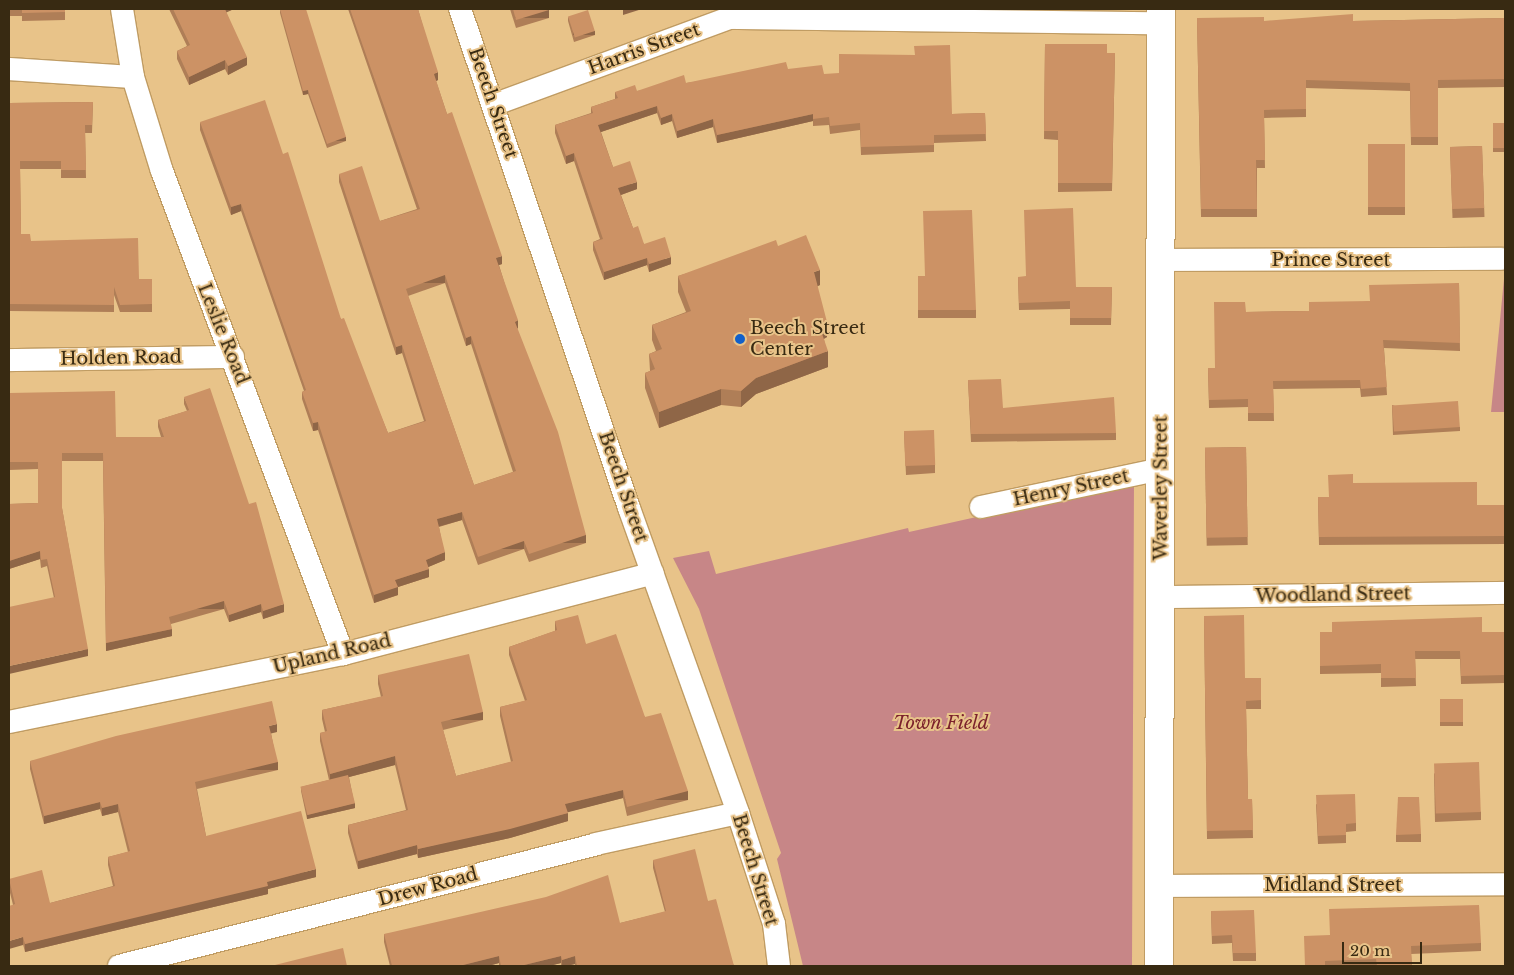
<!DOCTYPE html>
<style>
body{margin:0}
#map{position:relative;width:1514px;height:975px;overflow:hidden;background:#e8c389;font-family:"Libre Baskerville",serif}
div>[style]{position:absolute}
.green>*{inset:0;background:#c78687}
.roads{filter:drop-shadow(1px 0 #c09c63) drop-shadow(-1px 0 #c09c63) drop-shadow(0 1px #c09c63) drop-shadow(0 -1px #c09c63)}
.minor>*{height:22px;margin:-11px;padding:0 11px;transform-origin:11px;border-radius:11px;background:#fff}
.tertiary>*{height:28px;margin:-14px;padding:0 14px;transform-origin:14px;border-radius:14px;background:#fff}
.wall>*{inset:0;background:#af7e57;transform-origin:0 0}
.shaded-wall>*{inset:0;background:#8f6647;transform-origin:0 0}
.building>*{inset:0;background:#cc9265;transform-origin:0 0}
.dots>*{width:14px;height:14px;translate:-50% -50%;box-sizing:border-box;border:2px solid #e8c389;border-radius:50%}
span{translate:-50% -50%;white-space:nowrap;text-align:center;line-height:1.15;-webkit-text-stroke:4px #e8c389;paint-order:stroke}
.street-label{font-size:18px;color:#382a12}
.poi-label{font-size:18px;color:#382a12}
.left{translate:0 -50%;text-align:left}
.park-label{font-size:18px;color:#7b212c;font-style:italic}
.frame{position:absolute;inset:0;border:10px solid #382a12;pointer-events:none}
.scale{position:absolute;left:1342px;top:942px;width:80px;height:22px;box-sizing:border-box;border:2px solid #382a12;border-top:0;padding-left:6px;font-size:15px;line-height:18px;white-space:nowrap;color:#382a12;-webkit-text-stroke:4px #e8c389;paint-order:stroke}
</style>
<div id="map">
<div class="green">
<div style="clip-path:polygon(1504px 279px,1505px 412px,1491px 412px)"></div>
<div style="clip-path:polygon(1134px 482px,1132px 966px,803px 966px,777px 859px,781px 853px,699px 609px,673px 558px,709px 551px,716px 574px,908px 528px,909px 532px)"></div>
</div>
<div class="roads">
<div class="minor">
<div style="left:122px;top:9px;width:69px;rotate:80.8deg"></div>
<div style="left:133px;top:77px;width:98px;rotate:72.9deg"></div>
<div style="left:162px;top:171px;width:516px;rotate:69.46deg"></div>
<div style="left:460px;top:9px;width:527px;rotate:71.29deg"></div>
<div style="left:629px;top:508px;width:324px;rotate:70.3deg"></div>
<div style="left:738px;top:813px;width:117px;rotate:72deg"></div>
<div style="left:774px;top:924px;width:42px;rotate:83.2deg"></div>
<div style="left:9px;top:69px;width:124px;rotate:3.7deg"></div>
<div style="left:493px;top:105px;width:252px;rotate:-20.2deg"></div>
<div style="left:730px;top:18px;width:430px;rotate:0.7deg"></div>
<div style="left:1161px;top:260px;width:340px;rotate:-0.2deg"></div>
<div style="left:9px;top:360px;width:224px;rotate:-0.8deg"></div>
<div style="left:981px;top:507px;width:184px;rotate:-11.9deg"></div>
<div style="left:1161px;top:597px;width:344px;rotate:-0.7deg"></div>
<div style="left:9px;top:722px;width:341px;rotate:-11.5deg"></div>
<div style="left:343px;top:654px;width:320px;rotate:-14.6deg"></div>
<div style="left:1161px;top:886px;width:344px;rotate:-0.3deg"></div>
<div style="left:119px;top:966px;width:492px;rotate:-14.3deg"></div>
<div style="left:596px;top:844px;width:145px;rotate:-12.3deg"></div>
</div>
<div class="tertiary">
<div style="left:1159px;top:966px;width:957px;rotate:-89.88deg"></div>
</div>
</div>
<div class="wall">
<div style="clip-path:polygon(9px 9px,65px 9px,65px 20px,22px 21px,22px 16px,9px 16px)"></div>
<div style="clip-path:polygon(169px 9px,234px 9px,226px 12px,247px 65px,228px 75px,225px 69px,189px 85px,177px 59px,177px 51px,187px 46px)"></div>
<div style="clip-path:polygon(280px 9px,346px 141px,327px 148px,308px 94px,303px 95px,280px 13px)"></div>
<div style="clip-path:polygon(evenodd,348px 9px,418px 9px,438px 80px,436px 81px,447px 114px,502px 264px,499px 265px,518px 328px,517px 329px,586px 543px,529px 562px,524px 549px,478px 565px,462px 520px,439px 527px,445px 560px,428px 567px,429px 577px,398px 587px,398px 595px,374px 603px,318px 430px,313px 431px,302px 399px,302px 392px,304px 391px,241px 211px,231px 215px,200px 130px,200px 122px,341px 319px,388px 433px,424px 421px,402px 353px,396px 355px,339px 182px,339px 174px,380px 221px,417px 209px,348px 9px,445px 283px,466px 346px,471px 344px,513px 472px,474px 485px,408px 296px,445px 283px)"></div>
<div style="clip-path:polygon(510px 9px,549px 9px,549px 18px,516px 28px)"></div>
<div style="clip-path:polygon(568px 17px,595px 35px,574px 42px,568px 21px)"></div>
<div style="clip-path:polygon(1197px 18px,1264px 21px,1353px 21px,1505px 18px,1505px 87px,1438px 88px,1438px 145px,1411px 145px,1410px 91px,1306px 88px,1306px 117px,1264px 118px,1265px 168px,1257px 168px,1257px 217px,1201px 217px)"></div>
<div style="clip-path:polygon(1045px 44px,1107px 53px,1115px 53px,1112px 191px,1058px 192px,1058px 140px,1044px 139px)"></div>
<div style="clip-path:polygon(788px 69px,824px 74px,952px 114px,985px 113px,986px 141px,934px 143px,934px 152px,861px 155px,860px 130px,830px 134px,829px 125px,813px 126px,813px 121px,717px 143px,713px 127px,677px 138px,672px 121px,661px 125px,657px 113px,601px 132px,613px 167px,637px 189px,621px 195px,633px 228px,644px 244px,671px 264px,649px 272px,647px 265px,604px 280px,593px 250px,593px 242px,600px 239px,574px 161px,566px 164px,555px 133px,555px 125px,591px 113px,591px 107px,615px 99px,615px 92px,637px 91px,686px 83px)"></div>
<div style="clip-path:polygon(93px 102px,92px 133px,85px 133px,86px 178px,61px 178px,61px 169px,20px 169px,21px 234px,31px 241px,139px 279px,152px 279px,152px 312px,120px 312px,114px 295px,114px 312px,9px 311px,9px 103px)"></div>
<div style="left:1493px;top:123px;width:12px;height:29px"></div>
<div style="left:1368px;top:144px;width:37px;height:71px"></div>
<div style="left:1482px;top:146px;width:71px;height:32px;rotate:88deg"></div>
<div style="clip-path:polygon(778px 246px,820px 285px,817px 286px,827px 337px,824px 339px,828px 367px,756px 394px,741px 407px,721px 405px,659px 428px,645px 388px,645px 373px,650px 371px,649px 354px,656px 351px,652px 340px,652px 325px,686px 312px,678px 292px,678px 276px)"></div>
<div style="clip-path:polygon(918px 276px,976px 310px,976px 318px,918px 318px)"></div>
<div style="clip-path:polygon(1018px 277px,1076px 287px,1112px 287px,1111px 325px,1070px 325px,1070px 309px,1019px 310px)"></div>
<div style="clip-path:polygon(1459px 283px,1460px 351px,1384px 348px,1387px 395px,1361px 397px,1360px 388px,1273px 389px,1274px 421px,1248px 421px,1248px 407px,1209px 408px,1208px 368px,1215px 368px,1246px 312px,1309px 311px,1370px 301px)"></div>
<div style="clip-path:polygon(968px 380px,1003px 408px,1116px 433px,1116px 440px,971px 442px)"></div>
<div style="clip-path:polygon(9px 393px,116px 437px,161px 437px,158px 427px,158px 420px,187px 411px,184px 404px,184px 397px,284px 612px,263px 619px,261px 612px,229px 622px,224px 609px,171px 624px,172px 636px,106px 651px,103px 461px,62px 461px,62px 508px,88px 656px,54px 598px,47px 566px,41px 568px,40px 559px,9px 569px,9px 504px,38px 503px,38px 469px,9px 470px)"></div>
<div style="clip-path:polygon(1392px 405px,1460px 427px,1460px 431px,1393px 435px)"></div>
<div style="clip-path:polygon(904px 432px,935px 465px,935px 473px,906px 475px)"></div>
<div style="left:1246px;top:447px;width:98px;height:41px;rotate:89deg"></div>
<div style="clip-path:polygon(1353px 483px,1477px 505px,1505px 505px,1505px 544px,1319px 545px,1318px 497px,1329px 497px)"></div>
<div style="clip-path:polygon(1204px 616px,1245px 678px,1261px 678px,1261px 709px,1246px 709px,1248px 799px,1252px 799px,1253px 838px,1207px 839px)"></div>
<div style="clip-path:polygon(555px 621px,586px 644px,645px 717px,688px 800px,627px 816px,623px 798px,567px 812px,568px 821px,510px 838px,418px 858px,417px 854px,358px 869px,348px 833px,348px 825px,406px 810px,395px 765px,349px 777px,355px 808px,307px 819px,301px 791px,301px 787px,329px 780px,320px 741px,320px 733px,325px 732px,322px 719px,322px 710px,381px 697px,378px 684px,378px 675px,483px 720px,443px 730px,456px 776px,511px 762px,500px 716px,500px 707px,525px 701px,509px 655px,509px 647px,555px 631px)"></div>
<div style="clip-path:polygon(1320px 632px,1505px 632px,1505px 683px,1461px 684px,1460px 659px,1415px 659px,1416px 686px,1381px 687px,1381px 673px,1320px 674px)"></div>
<div style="left:1440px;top:699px;width:23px;height:27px"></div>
<div style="clip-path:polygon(277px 732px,271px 733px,278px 770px,197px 789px,206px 836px,316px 877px,268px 889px,268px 894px,25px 952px,9px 889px,9px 879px,50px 903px,113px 886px,108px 865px,108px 857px,128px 852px,118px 812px,102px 816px,100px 809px,44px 824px,30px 769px,30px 761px)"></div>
<div style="clip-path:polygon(1434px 773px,1481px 812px,1481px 820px,1435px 822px)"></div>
<div style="clip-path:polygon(1316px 804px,1356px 823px,1356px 831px,1346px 832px,1346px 843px,1318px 844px)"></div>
<div style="left:1421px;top:834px;width:8px;height:25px;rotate:90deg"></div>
<div style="clip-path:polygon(653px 860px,708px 901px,734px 966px,575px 966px,575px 964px,566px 966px,561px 966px,561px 963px,549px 966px,499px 966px,499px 963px,488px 966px,390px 966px,384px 942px,384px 934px,620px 923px,665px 912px,653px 868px)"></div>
<div style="clip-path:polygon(1211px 911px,1256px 953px,1256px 961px,1233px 961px,1232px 943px,1212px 944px)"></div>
<div style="clip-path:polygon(1330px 935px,1481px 943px,1481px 951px,1411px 954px,1412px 966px,1305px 966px)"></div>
</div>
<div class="shaded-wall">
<div style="clip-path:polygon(223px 9px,234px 9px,223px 14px)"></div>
<div style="clip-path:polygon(623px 9px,642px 9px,623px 15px)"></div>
<div style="left:549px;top:10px;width:8px;height:34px;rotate:90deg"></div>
<div style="left:595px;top:31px;width:4px;height:22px;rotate:90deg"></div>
<div style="clip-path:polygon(247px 57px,247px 65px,228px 75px,228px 66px)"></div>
<div style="clip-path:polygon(225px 60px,225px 69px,189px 85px,189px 77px)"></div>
<div style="clip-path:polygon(438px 72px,438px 80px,434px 82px,434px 74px)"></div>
<div style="clip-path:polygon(308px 90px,308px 94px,303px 95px,303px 91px)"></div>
<div style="clip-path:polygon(657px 106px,657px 113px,598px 133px,598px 125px)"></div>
<div style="clip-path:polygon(672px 114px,672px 121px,661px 125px,661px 118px)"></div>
<div style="clip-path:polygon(813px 114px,813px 121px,717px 143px,717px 135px)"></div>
<div style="clip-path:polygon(713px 119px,713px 127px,677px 138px,677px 131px)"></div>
<div style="left:346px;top:137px;width:4px;height:20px;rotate:90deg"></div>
<div style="clip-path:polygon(574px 153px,574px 161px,566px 164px,566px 156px)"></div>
<div style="clip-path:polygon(637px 182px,637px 189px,618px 196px,618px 188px)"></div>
<div style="clip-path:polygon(241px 204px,241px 211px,231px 215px,231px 207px)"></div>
<div style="clip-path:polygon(502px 256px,502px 264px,496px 266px,496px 258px)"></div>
<div style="clip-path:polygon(671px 257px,671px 264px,649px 272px,649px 264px)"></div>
<div style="clip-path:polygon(647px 258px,647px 265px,604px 280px,604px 272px)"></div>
<div style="clip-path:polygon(820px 270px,820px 285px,814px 288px,814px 272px)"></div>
<div style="left:445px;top:275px;width:8px;height:41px;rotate:90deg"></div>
<div style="clip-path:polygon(518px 320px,518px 328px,515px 329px,515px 322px)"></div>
<div style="clip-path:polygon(827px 322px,827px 337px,819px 341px,819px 325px)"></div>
<div style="clip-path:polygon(471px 336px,471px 344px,466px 346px,466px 338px)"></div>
<div style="clip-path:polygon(402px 345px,402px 353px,396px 355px,396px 347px)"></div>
<div style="clip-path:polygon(828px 351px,828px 367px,756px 394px,741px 407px,741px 391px,756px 378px)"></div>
<div style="clip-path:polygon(721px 389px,721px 405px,659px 428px,659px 412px)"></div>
<div style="clip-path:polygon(318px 422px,318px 430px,313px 431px,313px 423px)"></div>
<div style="clip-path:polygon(462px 512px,462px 520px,437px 527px,437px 519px)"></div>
<div style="left:586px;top:535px;width:8px;height:60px;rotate:90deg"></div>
<div style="left:524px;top:541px;width:8px;height:49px;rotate:90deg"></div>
<div style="clip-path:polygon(40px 551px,40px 559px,9px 569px,9px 561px)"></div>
<div style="clip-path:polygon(445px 552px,445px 560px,426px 568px,426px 560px)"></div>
<div style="clip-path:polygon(429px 569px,429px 577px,398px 587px,398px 595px,374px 603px,374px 595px,395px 580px)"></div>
<div style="left:224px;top:601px;width:8px;height:57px;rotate:90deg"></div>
<div style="clip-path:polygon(261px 604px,261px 612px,229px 622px,229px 615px)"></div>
<div style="clip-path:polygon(284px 604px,284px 612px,263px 619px,263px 611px)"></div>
<div style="clip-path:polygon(172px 629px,172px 636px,106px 651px,106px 643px)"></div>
<div style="clip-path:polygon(88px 649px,88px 656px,9px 674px,9px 666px)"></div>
<div style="left:483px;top:712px;width:8px;height:43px;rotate:90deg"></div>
<div style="clip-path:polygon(277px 724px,277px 732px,269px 734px,269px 726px)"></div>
<div style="clip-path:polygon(395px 756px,395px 765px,330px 782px,330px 774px)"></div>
<div style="left:278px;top:762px;width:8px;height:85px;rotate:90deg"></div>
<div style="clip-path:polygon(623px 790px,623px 798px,565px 813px,565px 804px)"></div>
<div style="left:688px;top:791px;width:9px;height:63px;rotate:90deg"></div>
<div style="clip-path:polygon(100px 802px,100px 809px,44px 824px,44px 816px)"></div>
<div style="clip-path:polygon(355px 803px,355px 808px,307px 819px,307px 815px)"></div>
<div style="clip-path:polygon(118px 804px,118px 812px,102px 816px,102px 808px)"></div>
<div style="clip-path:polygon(568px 813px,568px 821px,510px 838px,418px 858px,418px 849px)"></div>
<div style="clip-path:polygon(417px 845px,417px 854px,358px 869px,358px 861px)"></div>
<div style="clip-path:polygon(316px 869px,316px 877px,268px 889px,268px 894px,25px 952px,25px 944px)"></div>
<div style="clip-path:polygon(23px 937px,23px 945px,9px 949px,9px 941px)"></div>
<div style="clip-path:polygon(499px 956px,499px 963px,488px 966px,459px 966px)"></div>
<div style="clip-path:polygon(561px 956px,561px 963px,549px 966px,520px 966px)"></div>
<div style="clip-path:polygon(575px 956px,575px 964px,566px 966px,562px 966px,562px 960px)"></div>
</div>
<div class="building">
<div style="clip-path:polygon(22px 9px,65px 9px,65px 12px,22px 13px)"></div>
<div style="clip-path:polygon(173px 9px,225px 9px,247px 57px,228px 66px,225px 60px,189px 77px,177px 51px,190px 45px)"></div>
<div style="clip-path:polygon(280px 9px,306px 9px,346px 137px,327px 144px,308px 90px,303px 91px)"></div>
<div style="clip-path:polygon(evenodd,350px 9px,418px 9px,438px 72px,434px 74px,447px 114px,452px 112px,502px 256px,496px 258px,518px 320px,515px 322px,558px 432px,586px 535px,529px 554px,524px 541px,478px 557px,462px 512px,437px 519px,445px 552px,426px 560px,429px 569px,395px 580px,398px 587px,374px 595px,318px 422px,313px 423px,302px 392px,306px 390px,241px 204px,231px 207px,200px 122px,265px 100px,283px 154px,288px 152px,341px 319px,344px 318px,388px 433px,426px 421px,402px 345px,396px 347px,339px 174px,362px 166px,380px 221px,420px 209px,350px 9px,445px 275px,466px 338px,471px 336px,516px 471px,474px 485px,406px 289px,445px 275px)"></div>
<div style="clip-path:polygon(513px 9px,549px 9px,549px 10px,516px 20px)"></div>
<div style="left:588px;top:10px;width:22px;height:21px;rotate:72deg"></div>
<div style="clip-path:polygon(1353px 14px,1353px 21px,1505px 18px,1505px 79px,1438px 80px,1438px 137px,1411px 137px,1410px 83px,1306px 80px,1306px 109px,1264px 110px,1265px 160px,1256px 160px,1257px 209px,1201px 209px,1197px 18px,1264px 17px,1264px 21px)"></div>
<div style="clip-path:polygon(1045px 44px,1107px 44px,1107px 53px,1115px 53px,1112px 183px,1058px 183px,1058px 131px,1044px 131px)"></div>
<div style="clip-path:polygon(950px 45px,952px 114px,985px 113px,986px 134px,934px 135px,934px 145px,861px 147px,860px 123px,830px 126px,829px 117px,813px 119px,813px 114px,717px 135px,713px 119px,677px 131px,672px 114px,661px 118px,657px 106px,598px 125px,613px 167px,630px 161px,637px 182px,618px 188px,633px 228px,638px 226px,644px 244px,665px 237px,671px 257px,649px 264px,647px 258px,604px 272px,593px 242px,603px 239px,574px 153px,566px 156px,555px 125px,593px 113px,591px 107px,618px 98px,615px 92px,635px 85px,637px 91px,684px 75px,686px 83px,786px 62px,788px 69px,822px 65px,824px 74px,839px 73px,839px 54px,915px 55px,914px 46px)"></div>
<div style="clip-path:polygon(93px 102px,92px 125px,85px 125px,86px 170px,61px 170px,61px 161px,20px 161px,21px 234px,30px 234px,31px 241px,138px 238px,139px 279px,152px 279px,152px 304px,120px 305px,114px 287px,114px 305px,9px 304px,9px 103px)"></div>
<div style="left:1493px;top:123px;width:12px;height:25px"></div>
<div style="left:1368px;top:144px;width:37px;height:63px"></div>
<div style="left:1482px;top:146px;width:62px;height:32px;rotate:88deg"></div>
<div style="clip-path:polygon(1073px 208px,1076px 287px,1112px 287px,1111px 318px,1070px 318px,1070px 301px,1019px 303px,1018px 277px,1026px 276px,1024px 210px)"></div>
<div style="clip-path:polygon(972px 210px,976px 310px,918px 310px,918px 276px,925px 276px,923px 211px)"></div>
<div style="clip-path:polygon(806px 235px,820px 270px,814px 272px,827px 322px,819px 325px,828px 351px,756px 378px,741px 391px,721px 389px,659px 412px,645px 373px,655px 369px,649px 354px,662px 349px,652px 325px,691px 311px,678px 276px,776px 240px,778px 246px)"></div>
<div style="clip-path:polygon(1459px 283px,1460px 343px,1383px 340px,1387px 387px,1361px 389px,1360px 380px,1273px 381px,1274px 413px,1248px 413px,1248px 399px,1209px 400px,1208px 368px,1215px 368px,1214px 302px,1245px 302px,1246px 312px,1309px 311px,1309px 302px,1370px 301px,1369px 285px)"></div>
<div style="clip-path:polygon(1001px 379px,1003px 408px,1114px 397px,1116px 433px,971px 434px,968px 380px)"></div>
<div style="clip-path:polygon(210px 388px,249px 504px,256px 502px,284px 604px,263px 611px,261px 604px,229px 615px,224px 601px,169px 617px,172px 629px,106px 643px,103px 453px,62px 453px,62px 508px,88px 649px,9px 666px,9px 607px,55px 597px,47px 559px,41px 560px,40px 551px,9px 561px,9px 504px,38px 503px,38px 462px,9px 462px,9px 393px,115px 391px,116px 437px,164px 437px,158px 420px,189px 410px,184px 397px)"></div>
<div style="left:1458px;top:401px;width:26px;height:66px;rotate:86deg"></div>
<div style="left:934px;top:430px;width:35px;height:30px;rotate:88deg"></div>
<div style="left:1246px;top:447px;width:90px;height:41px;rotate:89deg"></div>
<div style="clip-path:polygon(1353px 474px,1353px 483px,1477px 482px,1477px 505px,1505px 505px,1505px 536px,1319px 537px,1318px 497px,1329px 497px,1328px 475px)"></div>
<div style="clip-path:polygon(578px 615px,586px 644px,616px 634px,645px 717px,661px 713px,688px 791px,627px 807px,623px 790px,565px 804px,568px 813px,510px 829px,418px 849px,417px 845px,358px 861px,348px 825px,408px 810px,395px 756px,330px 774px,320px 733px,327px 731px,322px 710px,383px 696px,378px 675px,469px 654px,483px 712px,441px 722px,456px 776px,513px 761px,500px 707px,527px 700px,509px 647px,557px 630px,555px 621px)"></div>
<div style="clip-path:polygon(1244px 615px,1245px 678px,1261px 678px,1261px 700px,1246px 701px,1248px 799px,1252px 799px,1253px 830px,1207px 831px,1204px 616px)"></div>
<div style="clip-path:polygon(1482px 617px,1482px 632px,1505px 632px,1505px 675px,1461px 676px,1460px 651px,1415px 651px,1416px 678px,1381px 678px,1381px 664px,1320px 666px,1320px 632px,1332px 632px,1332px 622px)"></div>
<div style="left:1440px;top:699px;width:23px;height:23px"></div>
<div style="clip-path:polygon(272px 701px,277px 724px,269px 726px,278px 762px,195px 782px,206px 836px,301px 811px,316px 869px,267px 882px,268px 886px,25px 944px,23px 937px,9px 941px,9px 906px,15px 904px,9px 879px,42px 870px,50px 903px,115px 886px,108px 857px,130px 851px,118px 804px,102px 808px,100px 802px,44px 816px,30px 761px,116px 736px)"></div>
<div style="left:1479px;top:762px;width:50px;height:45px;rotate:88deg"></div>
<div style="left:348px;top:775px;width:29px;height:49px;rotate:76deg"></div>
<div style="clip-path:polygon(1355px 794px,1356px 823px,1346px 824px,1346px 835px,1318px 836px,1316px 795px)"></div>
<div style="clip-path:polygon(1398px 797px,1419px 797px,1421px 834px,1396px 835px)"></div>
<div style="clip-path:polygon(695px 849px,708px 901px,716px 899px,734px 966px,577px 966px,575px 956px,562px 960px,561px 956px,520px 966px,501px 966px,499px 956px,459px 966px,392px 966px,384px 934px,546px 897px,608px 875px,620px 923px,666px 911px,653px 860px)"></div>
<div style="clip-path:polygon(1479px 905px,1481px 943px,1411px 946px,1412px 966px,1377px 966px,1376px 959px,1325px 961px,1325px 966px,1305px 966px,1304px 936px,1330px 935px,1329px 909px)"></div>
<div style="clip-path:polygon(1254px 910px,1256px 953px,1233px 953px,1232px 935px,1212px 936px,1211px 911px)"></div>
<div style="clip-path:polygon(343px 948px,347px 966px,271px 966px)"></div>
</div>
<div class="dots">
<div style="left:740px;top:339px;background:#1160ca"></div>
</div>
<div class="street-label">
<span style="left:644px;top:49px;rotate:-20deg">Harris Street</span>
<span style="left:493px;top:103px;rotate:71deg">Beech Street</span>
<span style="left:1331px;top:260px">Prince Street</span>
<span style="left:223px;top:334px;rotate:68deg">Leslie Road</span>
<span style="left:121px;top:358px;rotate:-1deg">Holden Road</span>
<span style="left:623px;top:487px;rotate:71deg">Beech Street</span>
<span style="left:1071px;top:488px;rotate:-12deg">Henry Street</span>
<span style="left:1161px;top:488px;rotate:-90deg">Waverley Street</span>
<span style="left:1333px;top:595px;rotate:-1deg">Woodland Street</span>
<span style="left:332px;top:654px;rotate:-13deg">Upland Road</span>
<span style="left:755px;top:870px;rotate:73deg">Beech Street</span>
<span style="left:1333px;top:885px">Midland Street</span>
<span style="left:428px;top:887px;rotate:-15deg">Drew Road</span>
</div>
<div class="poi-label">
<span class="left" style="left:750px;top:339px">Beech Street<br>Center</span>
</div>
<div class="park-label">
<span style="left:941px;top:723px">Town Field</span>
</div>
<div class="frame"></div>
<div class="scale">20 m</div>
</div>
